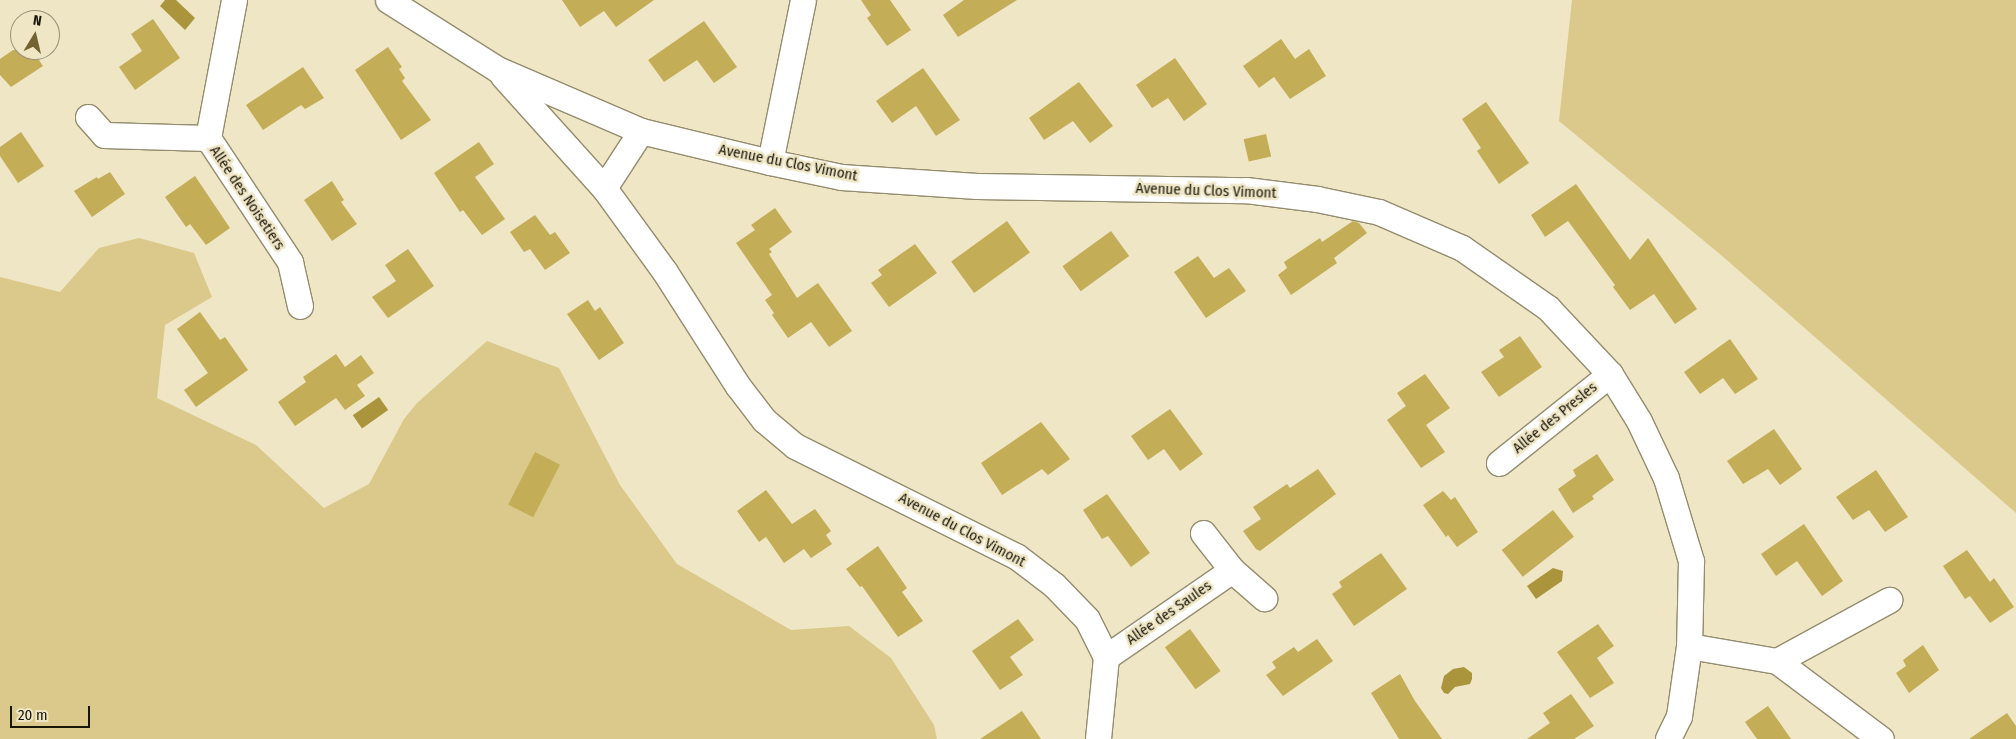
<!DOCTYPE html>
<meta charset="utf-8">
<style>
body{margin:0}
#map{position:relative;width:2016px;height:739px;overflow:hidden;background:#efe6c5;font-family:"Fira Sans Condensed",sans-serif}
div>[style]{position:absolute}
.green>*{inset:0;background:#dac98a}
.water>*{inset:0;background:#aa953d;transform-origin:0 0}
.building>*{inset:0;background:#c3ad57;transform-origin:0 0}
.roads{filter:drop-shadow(1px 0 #948c6e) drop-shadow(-1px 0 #948c6e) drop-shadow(0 1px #948c6e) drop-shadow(0 -1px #948c6e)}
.minor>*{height:25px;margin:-12.5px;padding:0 12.5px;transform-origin:12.5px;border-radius:12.5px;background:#fff}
span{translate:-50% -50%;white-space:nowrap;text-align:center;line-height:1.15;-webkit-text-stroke:5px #efe6c5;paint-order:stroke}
.street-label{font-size:15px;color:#181509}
.north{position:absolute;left:10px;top:10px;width:50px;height:50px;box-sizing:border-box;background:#efe6c5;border:1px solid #99927a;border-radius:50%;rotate:9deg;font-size:14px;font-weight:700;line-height:20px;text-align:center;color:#181509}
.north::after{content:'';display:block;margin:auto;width:18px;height:22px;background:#716431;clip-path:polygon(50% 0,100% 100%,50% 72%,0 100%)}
.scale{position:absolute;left:10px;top:706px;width:80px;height:22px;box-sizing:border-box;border:2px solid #181509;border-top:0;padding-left:6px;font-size:15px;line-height:18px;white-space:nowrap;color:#181509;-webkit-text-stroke:4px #efe6c5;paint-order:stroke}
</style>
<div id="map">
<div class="green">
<div style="clip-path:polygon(1572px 0,2016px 0,2016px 513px,1721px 255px,1559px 121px)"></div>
<div style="clip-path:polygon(139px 238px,194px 253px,212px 297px,165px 325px,157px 398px,256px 445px,324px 508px,369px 484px,404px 419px,417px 403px,487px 341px,559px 368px,620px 485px,677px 564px,791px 630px,849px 626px,891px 658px,934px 725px,937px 739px,0 739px,0 277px,60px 292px,99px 248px)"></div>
</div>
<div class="water">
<div style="clip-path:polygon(165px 0,176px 0,195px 18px,185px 30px,160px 6px)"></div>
<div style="left:379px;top:397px;width:16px;height:32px;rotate:55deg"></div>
<div style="clip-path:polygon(1553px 568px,1563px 571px,1562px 581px,1536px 599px,1527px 586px)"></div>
<div style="clip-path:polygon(1464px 667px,1472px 673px,1472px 679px,1470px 684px,1455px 687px,1448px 694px,1444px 693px,1441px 688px,1444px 676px,1453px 669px)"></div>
</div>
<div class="building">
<div style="clip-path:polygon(562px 0,654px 0,616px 27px,604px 11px,580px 27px)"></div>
<div style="clip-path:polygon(861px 0,890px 0,911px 30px,887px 46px,867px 18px,871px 15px)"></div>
<div style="clip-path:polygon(964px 0,1017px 0,958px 37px,943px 15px)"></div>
<div style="clip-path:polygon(153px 19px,180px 58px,135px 90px,119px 67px,142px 51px,131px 34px)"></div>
<div style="clip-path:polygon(704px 21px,737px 67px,714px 83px,697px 60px,664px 82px,648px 60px)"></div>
<div style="clip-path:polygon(1281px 39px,1295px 59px,1309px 49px,1326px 76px,1290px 99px,1274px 77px,1259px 88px,1243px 66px)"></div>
<div style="clip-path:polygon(388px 47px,402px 67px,399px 69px,405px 78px,402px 81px,431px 120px,401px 140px,355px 70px)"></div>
<div style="clip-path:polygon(13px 50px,32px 50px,43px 66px,11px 87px,0 75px,0 59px)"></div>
<div style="clip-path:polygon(1175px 58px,1207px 104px,1184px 121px,1168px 98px,1152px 108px,1136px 85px)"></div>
<div style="clip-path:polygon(303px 67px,324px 98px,305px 109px,301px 105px,263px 130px,246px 105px)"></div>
<div style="clip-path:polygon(923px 68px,960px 120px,936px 136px,916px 106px,892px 123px,876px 101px)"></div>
<div style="clip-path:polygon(1079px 82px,1113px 126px,1090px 143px,1073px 121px,1044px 140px,1029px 118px)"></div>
<div style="clip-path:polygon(1486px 102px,1529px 163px,1499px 184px,1477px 151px,1481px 148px,1462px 119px)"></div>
<div style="clip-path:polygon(21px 132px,44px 166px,18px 183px,0 156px,0 147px)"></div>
<div style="left:1266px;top:134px;width:23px;height:23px;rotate:77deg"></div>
<div style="clip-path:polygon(479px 142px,494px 164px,475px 177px,505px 219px,482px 235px,463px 210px,460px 212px,434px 173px)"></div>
<div style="clip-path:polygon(110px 172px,125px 194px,92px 217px,74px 191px,97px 177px,98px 179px)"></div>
<div style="clip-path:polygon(195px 176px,230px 228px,206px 245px,190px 224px,186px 227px,165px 197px)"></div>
<div style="clip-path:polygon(332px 181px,344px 200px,341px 202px,357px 224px,332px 241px,304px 200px)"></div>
<div style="clip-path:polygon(1576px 184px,1630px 260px,1648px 238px,1697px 309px,1675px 324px,1654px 294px,1630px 310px,1613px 287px,1615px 285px,1568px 221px,1545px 237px,1531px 215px)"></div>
<div style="clip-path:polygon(775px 208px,792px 232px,769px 249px,772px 252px,769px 254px,797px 298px,818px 283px,852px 331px,829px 347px,811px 322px,788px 338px,772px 315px,774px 313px,765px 300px,772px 295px,736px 243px,755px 230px,751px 225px)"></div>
<div style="clip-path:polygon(535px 215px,550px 235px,555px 232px,570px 253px,545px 270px,530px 249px,524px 252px,510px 232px)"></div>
<div style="left:1007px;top:221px;width:39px;height:69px;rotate:54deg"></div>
<div style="clip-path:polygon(1353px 221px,1359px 223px,1367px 233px,1334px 258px,1337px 263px,1291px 295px,1278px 275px,1287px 268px,1284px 262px,1320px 238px,1322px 242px)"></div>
<div style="left:1111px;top:231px;width:31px;height:60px;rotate:54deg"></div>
<div style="clip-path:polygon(915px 244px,937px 273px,889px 307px,871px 283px,882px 275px,878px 270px)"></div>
<div style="clip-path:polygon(408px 249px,434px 286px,388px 318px,372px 297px,396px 281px,385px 265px)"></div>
<div style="clip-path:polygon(1198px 256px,1214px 278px,1229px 268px,1246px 291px,1206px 318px,1174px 272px)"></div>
<div style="clip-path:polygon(588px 300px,595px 311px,600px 307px,624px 343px,599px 360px,567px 314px)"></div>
<div style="clip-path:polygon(200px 312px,220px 340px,225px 337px,248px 370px,196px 407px,184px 390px,208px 373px,177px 329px)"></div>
<div style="clip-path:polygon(1520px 336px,1542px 367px,1499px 397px,1481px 372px,1504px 357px,1499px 350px)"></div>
<div style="clip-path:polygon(1730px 339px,1758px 379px,1735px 394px,1723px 378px,1700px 394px,1684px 372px)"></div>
<div style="clip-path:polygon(336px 354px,345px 367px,361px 355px,374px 373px,357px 385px,365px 396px,345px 410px,336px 398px,295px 426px,278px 402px,306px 382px,303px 377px)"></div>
<div style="clip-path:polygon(1425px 374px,1450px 408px,1426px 425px,1445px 452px,1421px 468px,1387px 420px,1406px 406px,1397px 393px)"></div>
<div style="clip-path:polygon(1170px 409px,1203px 454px,1180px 471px,1164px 449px,1148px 460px,1131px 436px)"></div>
<div style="clip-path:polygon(1041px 422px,1070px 459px,1048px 475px,1042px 469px,1002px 495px,981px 463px)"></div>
<div style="clip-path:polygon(1774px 429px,1802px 469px,1780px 485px,1768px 469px,1743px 484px,1727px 461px)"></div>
<div style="left:535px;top:452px;width:28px;height:59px;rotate:27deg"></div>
<div style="clip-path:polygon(1597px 454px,1614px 480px,1592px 496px,1594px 499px,1573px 513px,1558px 489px,1576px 476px,1573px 470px)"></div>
<div style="clip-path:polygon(1318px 469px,1336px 494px,1260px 551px,1256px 549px,1243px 531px,1261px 519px,1253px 507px,1287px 484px,1290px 488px)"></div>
<div style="clip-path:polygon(1876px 470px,1908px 517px,1885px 532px,1869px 510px,1853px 520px,1836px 497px)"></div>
<div style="clip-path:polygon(766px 490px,792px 524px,815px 509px,831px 531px,826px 535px,832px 544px,811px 558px,804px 549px,784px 563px,766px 537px,759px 542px,737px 511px)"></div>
<div style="clip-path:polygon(1443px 491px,1451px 500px,1455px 497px,1478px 532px,1457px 547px,1448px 535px,1446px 537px,1423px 505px)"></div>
<div style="clip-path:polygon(1107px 494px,1150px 553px,1131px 567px,1108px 536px,1102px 539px,1083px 510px)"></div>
<div style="left:1553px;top:510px;width:34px;height:65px;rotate:52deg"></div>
<div style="clip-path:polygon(1804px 524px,1843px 581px,1822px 596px,1797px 561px,1776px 576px,1761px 554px)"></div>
<div style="clip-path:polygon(878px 546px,907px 588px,902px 592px,923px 621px,898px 637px,862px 586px,860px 587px,846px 569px)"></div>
<div style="clip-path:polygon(1967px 550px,1990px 582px,1994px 578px,2014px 607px,1990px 623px,1970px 596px,1965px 599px,1943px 566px)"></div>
<div style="clip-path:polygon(1381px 553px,1407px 589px,1354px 626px,1332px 594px,1342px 587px,1339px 582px)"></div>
<div style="clip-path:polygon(1018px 619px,1034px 640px,1010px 657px,1023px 675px,1000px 690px,972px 651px)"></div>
<div style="clip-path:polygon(1598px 624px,1614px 646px,1597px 658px,1614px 683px,1590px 698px,1557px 652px)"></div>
<div style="left:1190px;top:629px;width:52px;height:31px;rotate:54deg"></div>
<div style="clip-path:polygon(1317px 639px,1333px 661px,1283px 696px,1266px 675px,1276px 668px,1272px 662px,1294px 647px,1298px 652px)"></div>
<div style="clip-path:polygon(1923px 645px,1939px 670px,1909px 693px,1896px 673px,1906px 666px,1903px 660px)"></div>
<div style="clip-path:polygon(1400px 674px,1415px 701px,1442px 739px,1399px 739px,1371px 693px)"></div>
<div style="clip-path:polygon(1571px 694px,1594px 726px,1574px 739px,1527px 739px,1550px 723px,1543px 713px)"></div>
<div style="clip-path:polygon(1768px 706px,1791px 739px,1757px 739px,1745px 722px)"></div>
<div style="clip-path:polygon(1022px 711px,1041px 739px,980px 739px)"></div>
<div style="clip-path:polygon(2007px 713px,2016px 726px,2016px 739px,1969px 739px)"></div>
</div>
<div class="roads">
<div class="minor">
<div style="left:234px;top:0;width:140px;rotate:100.7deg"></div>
<div style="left:208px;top:138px;width:149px;rotate:56.5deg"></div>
<div style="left:290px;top:262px;width:45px;rotate:77.2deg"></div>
<div style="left:388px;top:0;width:129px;rotate:32.3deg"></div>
<div style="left:497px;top:69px;width:157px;rotate:23.3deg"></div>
<div style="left:641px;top:131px;width:133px;rotate:13.5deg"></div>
<div style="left:770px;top:162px;width:73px;rotate:11.9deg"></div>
<div style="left:841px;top:177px;width:136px;rotate:3.8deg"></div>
<div style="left:977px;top:186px;width:269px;rotate:0.9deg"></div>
<div style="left:1246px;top:190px;width:72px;rotate:7.2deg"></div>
<div style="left:1317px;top:199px;width:63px;rotate:11.8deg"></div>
<div style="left:1379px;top:212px;width:90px;rotate:23.4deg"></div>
<div style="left:1462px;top:248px;width:105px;rotate:34.9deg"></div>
<div style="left:1548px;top:308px;width:91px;rotate:46.8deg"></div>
<div style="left:1610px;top:374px;width:55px;rotate:58.3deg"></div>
<div style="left:1639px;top:421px;width:63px;rotate:64.7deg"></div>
<div style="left:1666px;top:478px;width:87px;rotate:73.2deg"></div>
<div style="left:1691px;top:561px;width:85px;rotate:91.3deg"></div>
<div style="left:1689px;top:646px;width:71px;rotate:98.1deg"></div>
<div style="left:1679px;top:716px;width:25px;rotate:116deg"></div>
<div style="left:503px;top:76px;width:151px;rotate:48deg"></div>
<div style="left:604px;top:188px;width:104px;rotate:54deg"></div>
<div style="left:665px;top:272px;width:135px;rotate:57.4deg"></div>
<div style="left:738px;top:386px;width:43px;rotate:52.6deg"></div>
<div style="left:764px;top:420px;width:40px;rotate:40deg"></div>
<div style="left:795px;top:446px;width:247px;rotate:26.5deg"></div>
<div style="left:1016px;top:556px;width:48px;rotate:37.3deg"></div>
<div style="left:1054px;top:585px;width:47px;rotate:45.9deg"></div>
<div style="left:1087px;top:619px;width:42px;rotate:63.4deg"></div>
<div style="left:1106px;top:657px;width:82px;rotate:95.6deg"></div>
<div style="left:88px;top:117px;width:24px;rotate:48deg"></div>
<div style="left:104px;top:135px;width:104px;rotate:1.7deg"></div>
<div style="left:770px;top:162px;width:165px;rotate:-78.5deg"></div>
<div style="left:604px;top:188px;width:68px;rotate:-57deg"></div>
<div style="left:1499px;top:463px;width:142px;rotate:-38.7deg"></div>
<div style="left:1203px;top:533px;width:47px;rotate:51.9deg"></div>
<div style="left:1232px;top:570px;width:43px;rotate:41.2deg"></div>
<div style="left:1689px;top:646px;width:89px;rotate:9.7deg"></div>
<div style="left:1777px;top:661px;width:130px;rotate:36.9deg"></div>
<div style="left:1106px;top:657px;width:153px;rotate:-34.6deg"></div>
<div style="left:1777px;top:661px;width:128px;rotate:-28.6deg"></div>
</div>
</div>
<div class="street-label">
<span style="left:788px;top:163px;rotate:11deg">Avenue du Clos Vimont</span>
<span style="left:1206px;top:191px;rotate:2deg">Avenue du Clos Vimont</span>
<span style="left:247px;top:198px;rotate:56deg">Allée des Noisetiers</span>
<span style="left:1555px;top:418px;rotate:-39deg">Allée des Presles</span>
<span style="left:962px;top:530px;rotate:28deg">Avenue du Clos Vimont</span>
<span style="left:1169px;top:613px;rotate:-35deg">Allée des Saules</span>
</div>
<div class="north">N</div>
<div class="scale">20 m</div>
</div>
